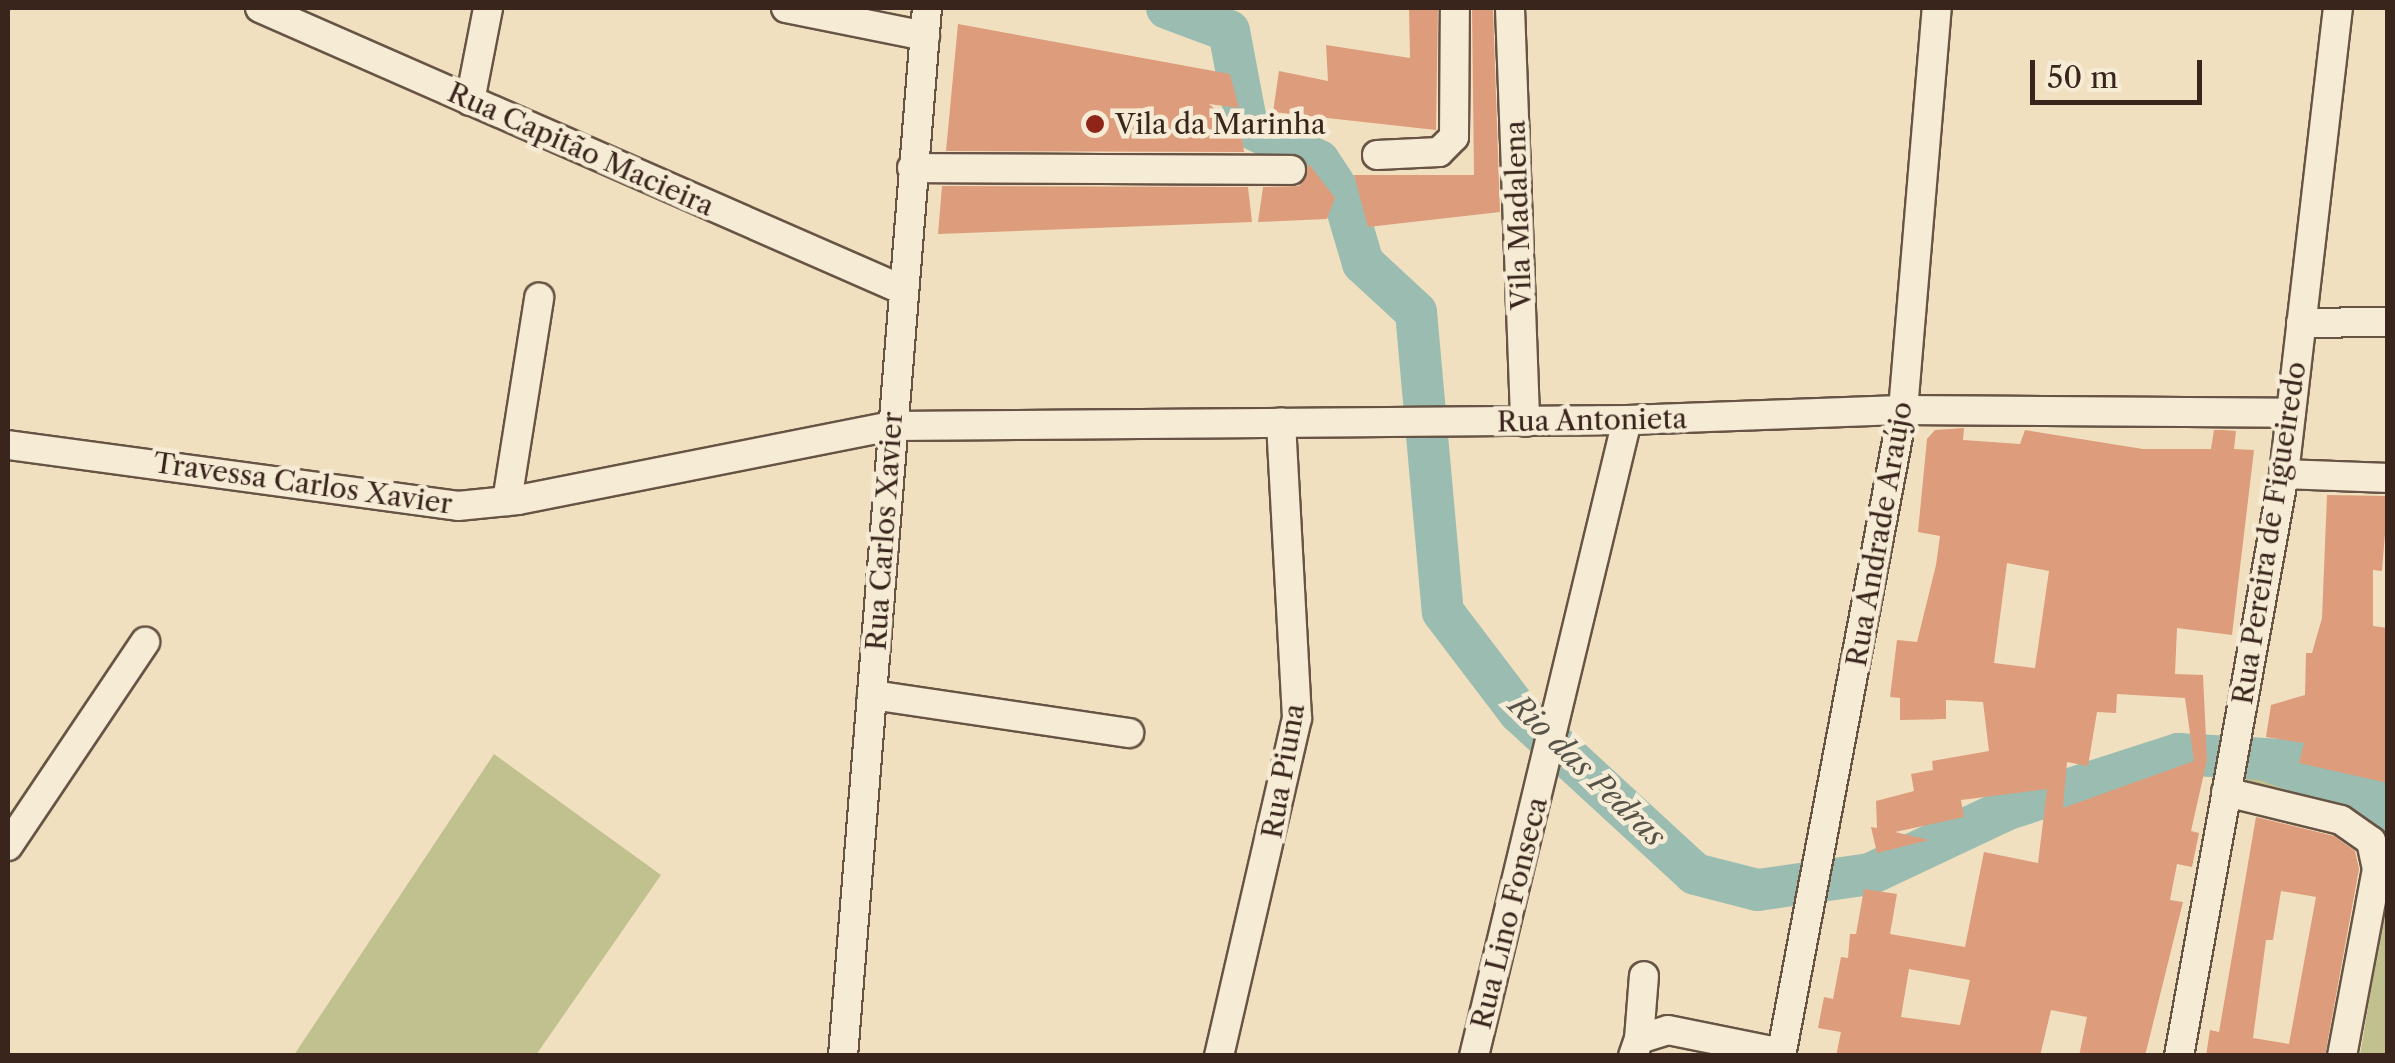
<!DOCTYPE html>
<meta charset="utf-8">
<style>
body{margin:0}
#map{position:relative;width:2395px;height:1063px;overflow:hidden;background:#f1e0bf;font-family:"Libre Caslon Text",serif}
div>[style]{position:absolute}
.green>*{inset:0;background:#c0c18e}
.water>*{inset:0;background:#9bbdb1}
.river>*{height:42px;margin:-21px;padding:0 21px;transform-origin:21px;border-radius:21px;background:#9bbdb1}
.building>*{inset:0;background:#dd9c7b}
.roads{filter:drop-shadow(2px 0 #675445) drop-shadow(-2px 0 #675445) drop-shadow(0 2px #675445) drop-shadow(0 -2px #675445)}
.minor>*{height:28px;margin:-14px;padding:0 14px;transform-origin:14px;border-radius:14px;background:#f6ebd5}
.dots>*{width:28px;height:28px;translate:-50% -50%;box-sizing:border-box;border:5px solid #f6ebd5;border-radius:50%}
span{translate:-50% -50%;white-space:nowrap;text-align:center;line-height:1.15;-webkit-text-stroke:9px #f6ebd5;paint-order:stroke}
.poi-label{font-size:28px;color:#39251c}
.left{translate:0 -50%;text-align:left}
.street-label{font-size:28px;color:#39251c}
.water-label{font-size:30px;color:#565349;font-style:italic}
.frame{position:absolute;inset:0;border:10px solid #39251c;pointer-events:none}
.scale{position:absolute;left:2030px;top:60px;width:172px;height:45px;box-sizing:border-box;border:5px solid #39251c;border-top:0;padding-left:12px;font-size:30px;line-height:35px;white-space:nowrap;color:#39251c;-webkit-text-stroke:8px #f6ebd5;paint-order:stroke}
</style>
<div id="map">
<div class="green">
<div style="clip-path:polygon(494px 754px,661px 875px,536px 1055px,294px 1055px)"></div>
<div style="clip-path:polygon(2250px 763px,2387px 821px,2387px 1055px,2360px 1055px,2379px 941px,2383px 856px,2368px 822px,2246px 781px)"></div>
</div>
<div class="water">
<div style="clip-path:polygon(2255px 744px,2374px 787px,2387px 800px,2387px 1055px,2385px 827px,2247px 775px)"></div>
</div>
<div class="river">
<div style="left:1167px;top:8px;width:66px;rotate:20.4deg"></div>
<div style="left:1229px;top:31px;width:97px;rotate:79.3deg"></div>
<div style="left:1247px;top:126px;width:80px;rotate:25.9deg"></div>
<div style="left:1319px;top:161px;width:45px;rotate:56.7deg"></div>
<div style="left:1344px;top:199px;width:67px;rotate:73.5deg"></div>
<div style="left:1363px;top:263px;width:72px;rotate:42.8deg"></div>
<div style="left:1416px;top:312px;width:301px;rotate:84.9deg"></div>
<div style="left:1443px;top:612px;width:126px;rotate:52.8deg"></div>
<div style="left:1519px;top:712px;width:239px;rotate:42.6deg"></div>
<div style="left:1695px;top:874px;width:65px;rotate:14.3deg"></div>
<div style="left:1758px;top:890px;width:113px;rotate:-8.1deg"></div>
<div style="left:1870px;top:874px;width:153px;rotate:-25.2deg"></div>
<div style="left:2008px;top:809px;width:179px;rotate:-17.9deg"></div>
<div style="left:2178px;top:754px;width:120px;rotate:3.3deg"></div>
<div style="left:2298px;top:761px;width:79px;rotate:26.2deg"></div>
<div style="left:2369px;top:796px;width:26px;rotate:43deg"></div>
</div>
<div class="building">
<div style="clip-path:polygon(1409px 8px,1438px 8px,1436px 130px,1273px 112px,1279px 71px,1328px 81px,1326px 45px,1410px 58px)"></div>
<div style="clip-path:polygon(1472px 8px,1493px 8px,1500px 212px,1368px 227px,1354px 175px,1474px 175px)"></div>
<div style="clip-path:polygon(958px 24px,1230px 74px,1239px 108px,1209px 104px,1241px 132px,1244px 152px,946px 151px)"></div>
<div style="clip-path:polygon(1309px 164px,1335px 198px,1327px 219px,1258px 222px,1263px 187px,1299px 186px)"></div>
<div style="clip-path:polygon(942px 186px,1248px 187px,1252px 222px,938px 234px)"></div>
<div style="clip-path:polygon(evenodd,1964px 428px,1963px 440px,2020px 444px,2025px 430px,2143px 449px,2211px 449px,2214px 430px,2224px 430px,2236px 431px,2234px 449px,2254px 450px,2232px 635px,2177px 628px,2175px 674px,2203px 675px,2207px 760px,2191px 831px,2199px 833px,2192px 867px,2177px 864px,2170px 900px,2183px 902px,2145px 1056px,2079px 1056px,2087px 1017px,2051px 1010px,2040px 1056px,1836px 1056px,1841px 1032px,1818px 1028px,1824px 997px,1833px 999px,1841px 957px,1848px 958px,1850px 934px,1856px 934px,1864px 889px,1897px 894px,1890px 934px,1965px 947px,1984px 852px,2038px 863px,2047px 789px,1961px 800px,1964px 817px,1895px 832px,1929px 840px,1877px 853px,1871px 827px,1877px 828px,1876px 801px,1914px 791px,1911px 774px,1933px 770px,1932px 761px,1989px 751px,1983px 702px,1946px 700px,1946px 719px,1900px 720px,1900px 698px,1890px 697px,1897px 640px,1917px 642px,1936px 565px,1940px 536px,1918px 532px,1927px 439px,1935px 430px,1964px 428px,2007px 563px,2049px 571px,2035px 668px,1994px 663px,2007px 563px,1964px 428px,2117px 694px,2185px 698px,2194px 761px,2063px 808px,2067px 762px,2088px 766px,2097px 712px,2116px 713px,2117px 694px,1964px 428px,1909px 969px,1970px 980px,1960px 1025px,1901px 1017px,1909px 969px)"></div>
<div style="clip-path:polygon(2327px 495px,2388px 496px,2382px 571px,2373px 570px,2373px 626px,2388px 628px,2388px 783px,2299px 763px,2304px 743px,2266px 737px,2271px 705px,2305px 695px,2306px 653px,2312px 653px,2322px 618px)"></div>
<div style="clip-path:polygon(evenodd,2256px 817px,2334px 836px,2355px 851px,2359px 869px,2325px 1056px,2206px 1056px,2210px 1030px,2219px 1032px,2256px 817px,2281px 891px,2316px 897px,2289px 1044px,2253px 1038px,2266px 940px,2273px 940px,2281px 891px)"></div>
</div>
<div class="roads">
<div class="minor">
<div style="left:260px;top:8px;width:702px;rotate:23.68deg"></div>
<div style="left:786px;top:8px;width:142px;rotate:11.4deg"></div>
<div style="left:1510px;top:8px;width:414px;rotate:87.9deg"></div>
<div style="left:470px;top:101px;width:95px;rotate:-79deg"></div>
<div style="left:1377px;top:155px;width:62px;rotate:-2.8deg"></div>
<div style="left:1439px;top:152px;width:21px;rotate:-45deg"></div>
<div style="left:1454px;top:137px;width:129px;rotate:-89.6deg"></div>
<div style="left:912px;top:168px;width:379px;rotate:0.3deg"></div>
<div style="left:2301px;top:323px;width:87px;rotate:-0.7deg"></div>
<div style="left:8px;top:445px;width:454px;rotate:7.7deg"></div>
<div style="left:458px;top:506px;width:60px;rotate:-5.7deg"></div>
<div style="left:518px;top:500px;width:382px;rotate:-11.2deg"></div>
<div style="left:893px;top:426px;width:734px;rotate:-0.47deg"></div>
<div style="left:1627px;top:420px;width:276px;rotate:-2.1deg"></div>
<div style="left:1903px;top:410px;width:388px;rotate:0.4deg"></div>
<div style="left:2284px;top:474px;width:104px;rotate:2.2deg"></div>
<div style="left:507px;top:501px;width:206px;rotate:-81deg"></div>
<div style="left:872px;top:695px;width:260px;rotate:8.4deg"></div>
<div style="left:2226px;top:792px;width:118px;rotate:13.7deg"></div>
<div style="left:2341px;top:820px;width:37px;rotate:35deg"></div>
<div style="left:2371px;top:841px;width:29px;rotate:78deg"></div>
<div style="left:2377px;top:869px;width:190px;rotate:100.6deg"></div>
<div style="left:8px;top:846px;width:246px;rotate:-56.1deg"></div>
<div style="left:1639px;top:1039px;width:63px;rotate:-85.5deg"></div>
<div style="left:843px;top:1056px;width:1051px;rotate:-85.42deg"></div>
<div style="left:1219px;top:1056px;width:347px;rotate:-77deg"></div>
<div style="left:1297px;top:718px;width:296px;rotate:-93.1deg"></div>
<div style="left:1474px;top:1056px;width:654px;rotate:-76.47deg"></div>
<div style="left:1633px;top:1056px;width:18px;rotate:-71deg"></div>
<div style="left:1639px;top:1039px;width:30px;rotate:-17deg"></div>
<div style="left:1668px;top:1030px;width:116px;rotate:11.4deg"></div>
<div style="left:1781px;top:1056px;width:657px;rotate:-79.31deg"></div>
<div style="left:1903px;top:410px;width:403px;rotate:-85.2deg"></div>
<div style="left:2179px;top:1056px;width:591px;rotate:-79.77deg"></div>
<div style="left:2284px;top:474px;width:469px;rotate:-83.4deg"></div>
</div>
</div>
<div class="dots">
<div style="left:1095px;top:124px;background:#8f2418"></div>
</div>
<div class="poi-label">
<span class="left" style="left:1115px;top:124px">Vila da Marinha</span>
</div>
<div class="street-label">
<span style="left:581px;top:149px;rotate:24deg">Rua Capitão Macieira</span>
<span style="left:1518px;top:215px;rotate:-92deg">Vila Madalena</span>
<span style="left:1592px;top:420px;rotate:-1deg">Rua Antonieta</span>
<span style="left:303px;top:483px;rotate:8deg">Travessa Carlos Xavier</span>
<span style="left:884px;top:531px;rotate:-86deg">Rua Carlos Xavier</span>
<span style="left:2269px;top:533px;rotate:-81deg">Rua Pereira de Figueiredo</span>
<span style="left:1879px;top:534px;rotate:-80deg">Rua Andrade Araújo</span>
<span style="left:1283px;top:771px;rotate:-80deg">Rua Piuna</span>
<span style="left:1509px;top:913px;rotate:-76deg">Rua Lino Fonseca</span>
</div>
<div class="water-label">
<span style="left:1587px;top:771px;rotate:44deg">Rio das Pedras</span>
</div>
<div class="frame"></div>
<div class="scale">50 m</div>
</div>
